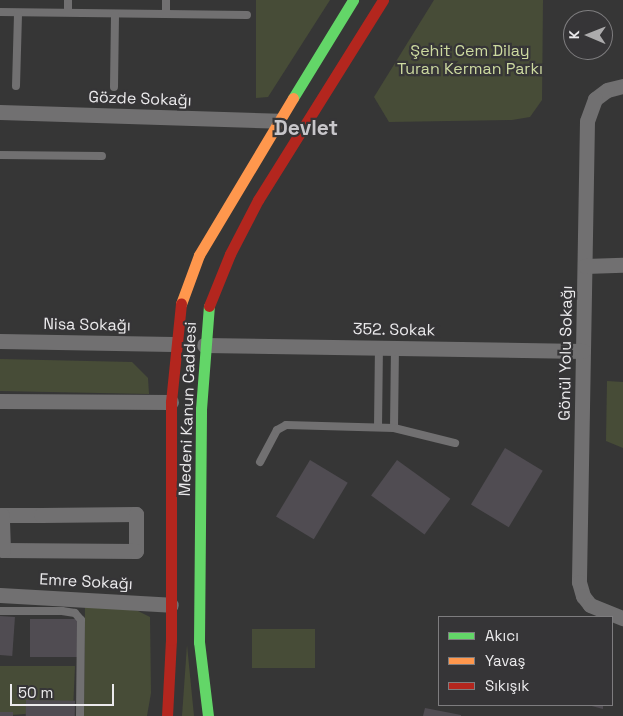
<!DOCTYPE html>
<meta charset="utf-8">
<style>
body{margin:0}
#map{position:relative;width:623px;height:716px;overflow:hidden;background:#363636;font-family:"Space Grotesk",sans-serif}
div>[style]{position:absolute}
.green>*{inset:0;background:#474c37;transform-origin:0 0}
.building>*{inset:0;background:#504c52;transform-origin:0 0}
.lane>*{height:8px;margin:-4px;padding:0 4px;transform-origin:4px;border-radius:4px;background:#717071}
.street>*{height:15px;margin:-7.5px;padding:0 7.5px;transform-origin:7.5px;border-radius:7.5px;background:#717071}
.fast>*{height:11px;margin:-5.5px;padding:0 5.5px;transform-origin:5.5px;border-radius:5.5px;background:#63d668}
.slow>*{height:11px;margin:-5.5px;padding:0 5.5px;transform-origin:5.5px;border-radius:5.5px;background:#ff974d}
.jam>*{height:11px;margin:-5.5px;padding:0 5.5px;transform-origin:5.5px;border-radius:5.5px;background:#b3261e}
span{translate:-50% -50%;white-space:nowrap;text-align:center;line-height:1.15;-webkit-text-stroke:4.5px #363537;paint-order:stroke}
.park-label{font-size:16px;color:#cddaa0}
.street-label{font-size:16px;color:#ebeaec}
.district-label{font-size:21px;color:#c8c6ca;font-weight:700}
.legend{position:absolute;left:438px;top:616px;width:175px;height:90px;box-sizing:border-box;background:#363537;border:1px solid #7e7d7f;margin:0;padding:6px 9px;list-style:none;font-size:15px;color:#ebeaec}
.legend li{display:flex;align-items:center;gap:10px;height:25px}
.legend b{width:25px;border:1px solid #7e7d7f}
.north{position:absolute;left:563px;top:10px;width:50px;height:50px;box-sizing:border-box;background:#363537;border:1px solid #7e7d7f;border-radius:50%;rotate:271deg;font-size:14px;font-weight:700;line-height:20px;text-align:center;color:#ebeaec}
.north::after{content:'';display:block;margin:auto;width:18px;height:22px;background:#acabac;clip-path:polygon(50% 0,100% 100%,50% 72%,0 100%)}
.scale{position:absolute;left:10px;top:684px;width:104px;height:22px;box-sizing:border-box;border:2px solid #ebeaec;border-top:0;padding-left:6px;font-size:15px;line-height:18px;white-space:nowrap;color:#ebeaec;-webkit-text-stroke:4px #363537;paint-order:stroke}
</style>
<div id="map">
<div class="green">
<div style="clip-path:polygon(256px 0,330px 0,268px 97px,256px 98px)"></div>
<div style="clip-path:polygon(434px 0,543px 0,542px 100px,530px 117px,512px 120px,389px 122px,374px 97px)"></div>
<div style="clip-path:polygon(0 359px,132px 362px,148px 378px,149px 394px,0 391px)"></div>
<div style="clip-path:polygon(607px 381px,623px 382px,623px 448px,606px 441px)"></div>
<div style="clip-path:polygon(85px 604px,138px 611px,150px 617px,151px 693px,147px 716px,84px 716px)"></div>
<div style="left:315px;top:629px;width:39px;height:63px;rotate:90deg"></div>
<div style="clip-path:polygon(187px 645px,194px 716px,182px 716px)"></div>
<div style="clip-path:polygon(0 666px,75px 666px,73px 710px,0 716px)"></div>
</div>
<div class="building">
<div style="left:505px;top:448px;width:44px;height:66px;rotate:31deg"></div>
<div style="left:310px;top:460px;width:44px;height:66px;rotate:31deg"></div>
<div style="left:397px;top:460px;width:66px;height:44px;rotate:36deg"></div>
<div style="left:0;top:616px;width:15px;height:39px;rotate:4deg"></div>
<div style="left:30px;top:619px;width:49px;height:38px"></div>
<div style="left:26px;top:700px;width:49px;height:16px;rotate:1deg"></div>
<div style="clip-path:polygon(588px 705px,603px 705px,603px 709px)"></div>
<div style="clip-path:polygon(425px 708px,461px 715px,461px 716px,423px 716px)"></div>
<div style="left:0;top:712px;width:13px;height:4px"></div>
</div>
<div class="lane">
<div style="left:68px;top:11px;width:11px;rotate:-90deg"></div>
<div style="left:0;top:12px;width:247px;rotate:0.7deg"></div>
<div style="left:166px;top:14px;width:14px;rotate:-90deg"></div>
<div style="left:16px;top:86px;width:73px;rotate:-88.4deg"></div>
<div style="left:114px;top:87px;width:72px;rotate:-89.2deg"></div>
<div style="left:0;top:155px;width:102px;rotate:0.6deg"></div>
<div style="left:378px;top:427px;width:79px;rotate:-89.3deg"></div>
<div style="left:394px;top:428px;width:80px;rotate:-89.3deg"></div>
<div style="left:260px;top:462px;width:36px;rotate:-62deg"></div>
<div style="left:277px;top:430px;width:10px;rotate:-29deg"></div>
<div style="left:286px;top:425px;width:108px;rotate:1.6deg"></div>
<div style="left:394px;top:428px;width:63px;rotate:13.8deg"></div>
<div style="left:0;top:611px;width:62px"></div>
<div style="left:62px;top:611px;width:13px;rotate:9deg"></div>
<div style="left:75px;top:613px;width:9px;rotate:49deg"></div>
<div style="left:81px;top:620px;width:96px;rotate:90.6deg"></div>
</div>
<div class="street">
<div style="left:623px;top:86px;width:16px;rotate:166deg"></div>
<div style="left:607px;top:90px;width:15px;rotate:143deg"></div>
<div style="left:595px;top:99px;width:23px;rotate:110deg"></div>
<div style="left:587px;top:121px;width:461px;rotate:91deg"></div>
<div style="left:579px;top:582px;width:15px;rotate:74deg"></div>
<div style="left:583px;top:596px;width:11px;rotate:52deg"></div>
<div style="left:590px;top:605px;width:35px;rotate:22deg"></div>
<div style="left:0;top:112px;width:279px;rotate:1.8deg"></div>
<div style="left:585px;top:266px;width:38px;rotate:-2deg"></div>
<div style="left:0;top:341px;width:173px;rotate:1deg"></div>
<div style="left:204px;top:345px;width:379px;rotate:0.9deg"></div>
<div style="left:0;top:401px;width:171px;rotate:0.3deg"></div>
<div style="left:0;top:515px;width:41px"></div>
<div style="left:41px;top:515px;width:95px;rotate:-0.6deg"></div>
<div style="left:136px;top:514px;width:37px;rotate:90deg"></div>
<div style="left:136px;top:551px;width:133px;rotate:-179.6deg"></div>
<div style="left:3px;top:550px;width:35px;rotate:-92deg"></div>
<div style="left:0;top:595px;width:171px;rotate:3.3deg"></div>
</div>
<div class="fast">
<div style="left:293px;top:98px;width:115px;rotate:-58.5deg"></div>
<div style="left:208px;top:716px;width:75px;rotate:-96.9deg"></div>
<div style="left:199px;top:642px;width:233px;rotate:-89.5deg"></div>
<div style="left:201px;top:409px;width:103px;rotate:-85.6deg"></div>
</div>
<div class="slow">
<div style="left:181px;top:304px;width:52px;rotate:-69.8deg"></div>
<div style="left:199px;top:255px;width:183px;rotate:-59.1deg"></div>
</div>
<div class="jam">
<div style="left:209px;top:306px;width:56px;rotate:-68deg"></div>
<div style="left:230px;top:254px;width:61px;rotate:-62.6deg"></div>
<div style="left:258px;top:200px;width:236px;rotate:-58deg"></div>
<div style="left:167px;top:716px;width:76px;rotate:-87deg"></div>
<div style="left:171px;top:640px;width:238px;rotate:-90deg"></div>
<div style="left:171px;top:402px;width:99px;rotate:-84.2deg"></div>
</div>
<div class="park-label">
<span style="left:470px;top:60px">Şehit Cem Dilay<br>Turan Kerman Parkı</span>
</div>
<div class="street-label">
<span style="left:140px;top:99px;rotate:2deg">Gözde Sokağı</span>
<span style="left:87px;top:325px;rotate:1deg">Nisa Sokağı</span>
<span style="left:394px;top:330px;rotate:1deg">352. Sokak</span>
<span style="left:566px;top:353px;rotate:-89deg">Gönül Yolu Sokağı</span>
<span style="left:188px;top:409px;rotate:-88deg">Medeni Kanun Caddesi</span>
<span style="left:86px;top:582px;rotate:3deg">Emre Sokağı</span>
</div>
<div class="district-label">
<span style="left:306px;top:128px">Devlet</span>
</div>
<ul class="legend">
<li><b style="height:6px;background:#63d668"></b>Akıcı</li>
<li><b style="height:6px;background:#ff974d"></b>Yavaş</li>
<li><b style="height:6px;background:#b3261e"></b>Sıkışık</li>
</ul>
<div class="north">K</div>
<div class="scale">50 m</div>
</div>
